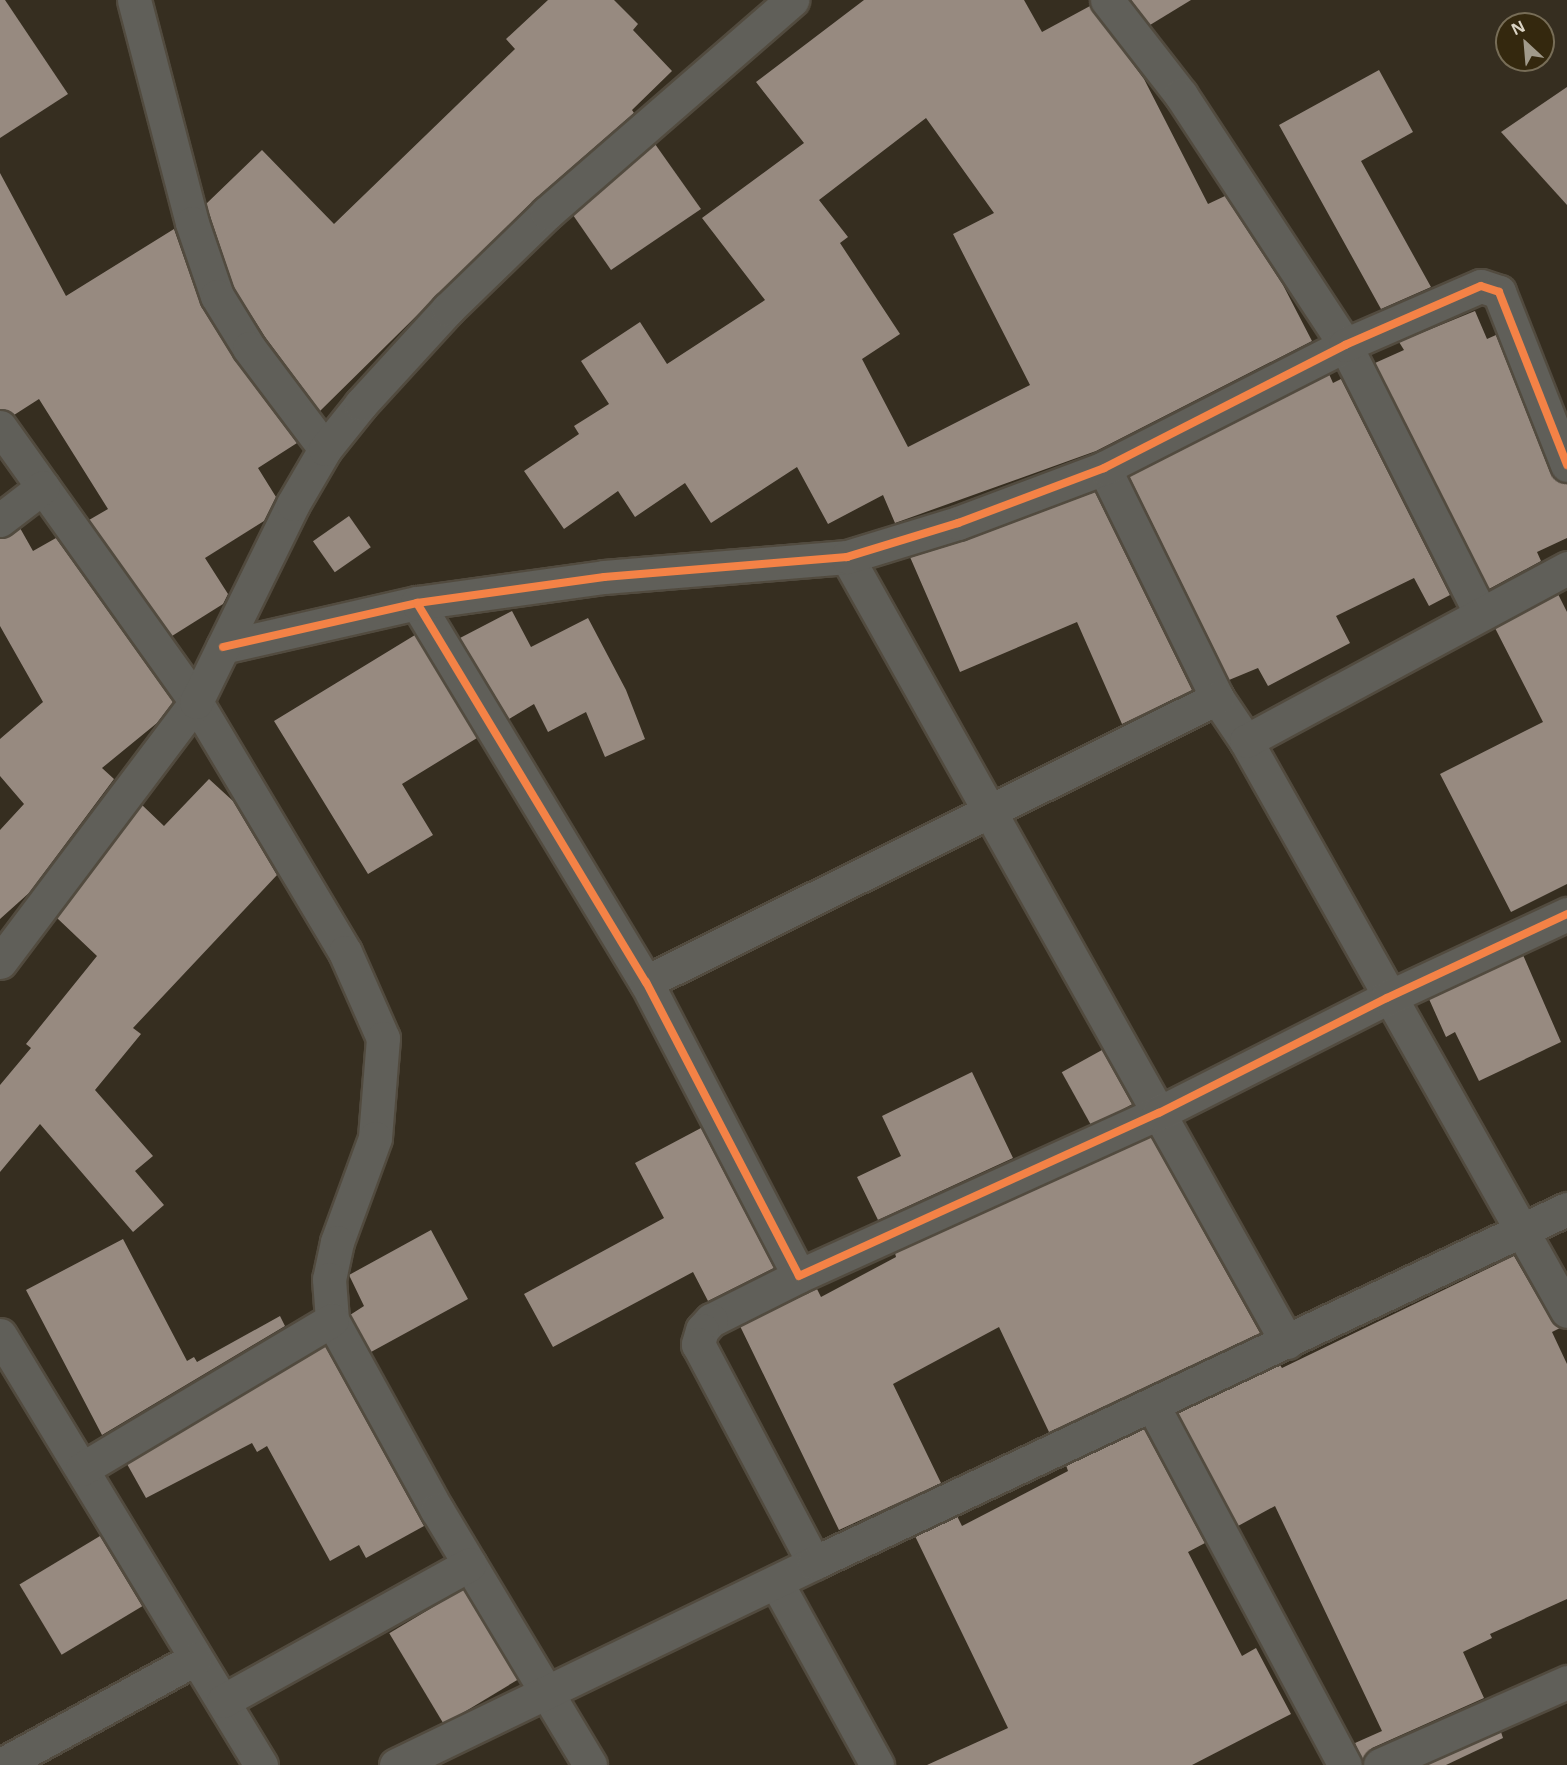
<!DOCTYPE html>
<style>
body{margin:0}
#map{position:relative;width:1567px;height:1765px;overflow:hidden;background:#362e20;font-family:"Open Sans",sans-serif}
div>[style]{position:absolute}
.building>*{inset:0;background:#978a80;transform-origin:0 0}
.roads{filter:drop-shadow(2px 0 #524b3f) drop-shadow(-2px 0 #524b3f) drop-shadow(0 2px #524b3f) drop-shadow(0 -2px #524b3f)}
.minor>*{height:33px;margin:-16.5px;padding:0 16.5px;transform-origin:16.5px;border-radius:16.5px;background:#605f59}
.cycleway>*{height:8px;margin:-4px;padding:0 4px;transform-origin:4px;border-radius:4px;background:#f48246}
span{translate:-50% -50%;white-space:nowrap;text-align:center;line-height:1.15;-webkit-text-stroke:6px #34280e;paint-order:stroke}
.north{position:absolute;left:1495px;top:12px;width:60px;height:60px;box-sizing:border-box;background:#34280e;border:2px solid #776d57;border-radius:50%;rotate:334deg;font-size:16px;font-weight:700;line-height:24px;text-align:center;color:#dbd4c4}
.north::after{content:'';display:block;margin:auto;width:21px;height:27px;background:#a19a8b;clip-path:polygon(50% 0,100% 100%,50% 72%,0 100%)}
</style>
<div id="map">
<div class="building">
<div style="clip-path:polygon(0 0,5px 0,68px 94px,0 138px)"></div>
<div style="clip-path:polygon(548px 0,614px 0,638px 24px,633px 30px,672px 71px,632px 110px,634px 113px,534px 200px,320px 411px,265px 337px,234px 288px,206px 204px,262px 150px,334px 224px,515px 49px,506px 39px)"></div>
<div style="clip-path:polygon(evenodd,864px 0,1024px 0,1042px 32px,1090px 6px,1144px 79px,1208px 204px,1225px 196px,1283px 285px,1312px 341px,1096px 451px,895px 523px,883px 495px,828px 524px,797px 467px,711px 523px,685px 483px,635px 517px,618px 491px,564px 529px,524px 471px,579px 434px,574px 426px,609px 404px,581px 361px,640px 322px,667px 364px,765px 300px,702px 218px,804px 143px,756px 82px,864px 0,926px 118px,994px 213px,953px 234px,1030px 385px,908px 447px,862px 359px,900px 334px,840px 243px,848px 237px,819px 200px,926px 118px)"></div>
<div style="clip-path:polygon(1131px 0,1191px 0,1150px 25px)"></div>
<div style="clip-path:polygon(1379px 70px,1413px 132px,1361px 161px,1431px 287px,1381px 309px,1279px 125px)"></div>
<div style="clip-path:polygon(1567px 87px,1567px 205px,1501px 132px)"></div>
<div style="clip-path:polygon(655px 144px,701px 209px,611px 270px,573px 215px)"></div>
<div style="clip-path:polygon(0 173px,66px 296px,174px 229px,201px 306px,234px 359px,297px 443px,258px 468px,276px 497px,264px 521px,205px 558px,228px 594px,223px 604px,172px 636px,89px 520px,108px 509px,39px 399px,14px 415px,0 409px)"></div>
<div style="clip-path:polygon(1475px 311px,1487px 339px,1496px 335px,1550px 472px,1556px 480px,1567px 483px,1567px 538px,1537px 552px,1541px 561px,1489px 589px,1375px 363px,1404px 350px,1399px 342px)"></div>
<div style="clip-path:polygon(1329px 374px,1333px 383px,1341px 379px,1450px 595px,1429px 606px,1414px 578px,1336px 616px,1350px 643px,1268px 686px,1258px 668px,1229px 680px,1129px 476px)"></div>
<div style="clip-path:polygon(1095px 492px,1192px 690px,1122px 724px,1077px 622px,960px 672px,910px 557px)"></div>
<div style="left:349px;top:516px;width:38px;height:44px;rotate:55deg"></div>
<div style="clip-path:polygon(20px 528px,33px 551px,56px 538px,173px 702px,157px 723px,102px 768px,114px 779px,29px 893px,0 919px,0 830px,24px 804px,0 776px,0 739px,43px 702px,0 626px,0 538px)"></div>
<div style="clip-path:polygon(1558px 594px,1567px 612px,1567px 884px,1511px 912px,1440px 774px,1543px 722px,1495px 628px)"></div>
<div style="clip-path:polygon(512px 611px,531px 647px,588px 618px,626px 690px,645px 739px,605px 757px,586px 712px,548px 732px,534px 704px,509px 719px,460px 638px)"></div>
<div style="clip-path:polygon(415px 635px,477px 738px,402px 784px,433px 835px,368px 874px,274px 721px)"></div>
<div style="clip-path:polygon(209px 779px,233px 801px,277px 875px,133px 1028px,141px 1034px,95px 1090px,153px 1156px,135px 1171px,164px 1205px,133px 1232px,40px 1124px,0 1172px,0 1085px,31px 1048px,26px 1044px,97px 956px,57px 918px,142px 805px,164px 826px)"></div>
<div style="clip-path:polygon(1523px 955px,1561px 1042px,1479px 1081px,1455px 1032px,1446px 1037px,1429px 999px)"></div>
<div style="left:1102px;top:1050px;width:62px;height:46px;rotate:61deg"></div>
<div style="clip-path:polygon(972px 1072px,1013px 1158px,878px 1220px,857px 1177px,901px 1156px,882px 1116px)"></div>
<div style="clip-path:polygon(701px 1128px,774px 1268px,708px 1301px,693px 1272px,553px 1347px,524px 1294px,664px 1218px,635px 1163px)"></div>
<div style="clip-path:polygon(1151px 1137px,1260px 1333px,1049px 1432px,999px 1327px,893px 1384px,941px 1483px,839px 1530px,740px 1326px,817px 1289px,821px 1297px,896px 1257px,895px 1253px)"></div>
<div style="clip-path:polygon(431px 1230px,468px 1299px,371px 1352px,350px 1315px,364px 1306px,349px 1275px)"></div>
<div style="clip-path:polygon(123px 1239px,187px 1361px,194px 1357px,197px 1362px,280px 1316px,285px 1326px,102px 1435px,26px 1290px)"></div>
<div style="clip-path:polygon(1514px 1256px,1551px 1320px,1560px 1328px,1552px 1332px,1567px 1364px,1567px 1599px,1490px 1634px,1492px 1638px,1463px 1652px,1484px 1698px,1372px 1748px,1362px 1760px,1355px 1743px,1382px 1731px,1275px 1506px,1238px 1526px,1178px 1413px,1280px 1365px,1282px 1368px)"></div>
<div style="clip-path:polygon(325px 1346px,424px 1526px,366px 1558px,359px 1545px,330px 1561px,267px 1446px,257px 1452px,252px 1443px,146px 1498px,127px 1464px)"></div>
<div style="clip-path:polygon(1144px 1429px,1205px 1543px,1188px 1552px,1242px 1656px,1256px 1648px,1291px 1714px,1192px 1765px,927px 1765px,1008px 1728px,915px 1536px,957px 1516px,962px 1526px,1068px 1471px,1066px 1465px)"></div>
<div style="left:100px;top:1536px;width:82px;height:94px;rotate:59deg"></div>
<div style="left:463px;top:1589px;width:106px;height:86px;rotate:59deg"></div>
<div style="clip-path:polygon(1501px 1732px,1503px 1738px,1446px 1765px,1426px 1765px)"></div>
</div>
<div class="roads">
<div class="minor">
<div style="left:134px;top:0;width:230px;rotate:75.4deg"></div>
<div style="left:192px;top:223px;width:77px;rotate:71.1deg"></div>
<div style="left:217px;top:296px;width:61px;rotate:58.4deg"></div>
<div style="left:249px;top:348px;width:126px;rotate:53deg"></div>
<div style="left:1107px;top:0;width:120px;rotate:52.1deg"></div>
<div style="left:1181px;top:95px;width:299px;rotate:56.7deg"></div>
<div style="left:1345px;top:345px;width:301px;rotate:63.2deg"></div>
<div style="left:0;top:427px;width:338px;rotate:54.5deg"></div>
<div style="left:196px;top:702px;width:291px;rotate:59.2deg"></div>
<div style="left:345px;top:952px;width:94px;rotate:66.2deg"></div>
<div style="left:383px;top:1038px;width:100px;rotate:94.6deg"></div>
<div style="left:375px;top:1138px;width:111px;rotate:110.1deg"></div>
<div style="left:337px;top:1242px;width:38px;rotate:102deg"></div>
<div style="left:329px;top:1279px;width:41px;rotate:85.8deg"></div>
<div style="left:332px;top:1320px;width:217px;rotate:61.1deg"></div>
<div style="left:437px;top:1510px;width:297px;rotate:59deg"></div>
<div style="left:1104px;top:468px;width:256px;rotate:63.8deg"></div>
<div style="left:1217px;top:698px;width:52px;rotate:56deg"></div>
<div style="left:1246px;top:741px;width:654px;rotate:60.61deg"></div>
<div style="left:0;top:520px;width:54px;rotate:-37.5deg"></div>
<div style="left:847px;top:557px;width:900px;rotate:60.73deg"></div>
<div style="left:417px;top:603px;width:443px;rotate:58.9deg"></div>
<div style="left:646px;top:982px;width:331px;rotate:62.5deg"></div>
<div style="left:799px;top:1276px;width:395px;rotate:-24.4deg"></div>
<div style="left:1159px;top:1113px;width:255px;rotate:-26.8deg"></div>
<div style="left:1387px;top:998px;width:199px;rotate:-25deg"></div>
<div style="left:223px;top:647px;width:199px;rotate:-12.8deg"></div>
<div style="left:417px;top:603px;width:189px;rotate:-7.9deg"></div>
<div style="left:604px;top:577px;width:244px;rotate:-4.7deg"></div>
<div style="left:847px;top:557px;width:116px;rotate:-17deg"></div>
<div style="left:958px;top:523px;width:156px;rotate:-20.6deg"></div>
<div style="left:1104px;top:468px;width:271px;rotate:-27deg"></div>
<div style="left:1345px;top:345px;width:148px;rotate:-23.5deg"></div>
<div style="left:1481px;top:286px;width:19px;rotate:18deg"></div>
<div style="left:1499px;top:292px;width:186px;rotate:68.5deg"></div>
<div style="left:1246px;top:741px;width:365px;rotate:-28.3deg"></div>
<div style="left:0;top:962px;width:326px;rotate:-53deg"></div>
<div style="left:196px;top:702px;width:220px;rotate:-63.9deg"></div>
<div style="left:293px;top:504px;width:64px;rotate:-59.8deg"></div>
<div style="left:325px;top:449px;width:58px;rotate:-51.3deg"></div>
<div style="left:361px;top:404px;width:129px;rotate:-47.5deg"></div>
<div style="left:448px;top:309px;width:138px;rotate:-44.1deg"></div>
<div style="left:547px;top:213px;width:325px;rotate:-41deg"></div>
<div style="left:646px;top:982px;width:638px;rotate:-26.44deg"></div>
<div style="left:799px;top:1276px;width:98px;rotate:153.4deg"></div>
<div style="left:711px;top:1320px;width:13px;rotate:132deg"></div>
<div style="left:702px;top:1330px;width:15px;rotate:106deg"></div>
<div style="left:698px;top:1344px;width:248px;rotate:62.1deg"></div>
<div style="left:0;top:1335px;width:503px;rotate:58.74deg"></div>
<div style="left:1153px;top:1406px;width:407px;rotate:61.9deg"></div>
<div style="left:82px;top:1469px;width:291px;rotate:-30.8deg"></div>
<div style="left:776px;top:1582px;width:209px;rotate:61.1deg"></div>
<div style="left:223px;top:1701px;width:282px;rotate:-29deg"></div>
<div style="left:1px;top:1765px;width:221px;rotate:-28.7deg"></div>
<div style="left:396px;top:1765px;width:464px;rotate:-25.8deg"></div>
<div style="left:814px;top:1563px;width:832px;rotate:-25.18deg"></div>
<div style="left:1380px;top:1765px;width:205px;rotate:-23.9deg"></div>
</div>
</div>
<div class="cycleway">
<div style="left:417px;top:603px;width:443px;rotate:58.9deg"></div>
<div style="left:646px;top:982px;width:331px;rotate:62.5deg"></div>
<div style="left:799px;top:1276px;width:395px;rotate:-24.4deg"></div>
<div style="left:1159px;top:1113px;width:255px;rotate:-26.8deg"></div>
<div style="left:1387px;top:998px;width:199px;rotate:-25deg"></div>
<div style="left:223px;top:647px;width:199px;rotate:-12.8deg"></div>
<div style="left:417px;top:603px;width:189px;rotate:-7.9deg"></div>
<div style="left:604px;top:577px;width:244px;rotate:-4.7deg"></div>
<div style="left:847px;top:557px;width:116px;rotate:-17deg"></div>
<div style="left:958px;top:523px;width:156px;rotate:-20.6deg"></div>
<div style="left:1104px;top:468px;width:271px;rotate:-27deg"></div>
<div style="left:1345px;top:345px;width:148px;rotate:-23.5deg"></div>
<div style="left:1481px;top:286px;width:19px;rotate:18deg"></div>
<div style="left:1499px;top:292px;width:186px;rotate:68.5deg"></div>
</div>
<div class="north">N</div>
</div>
